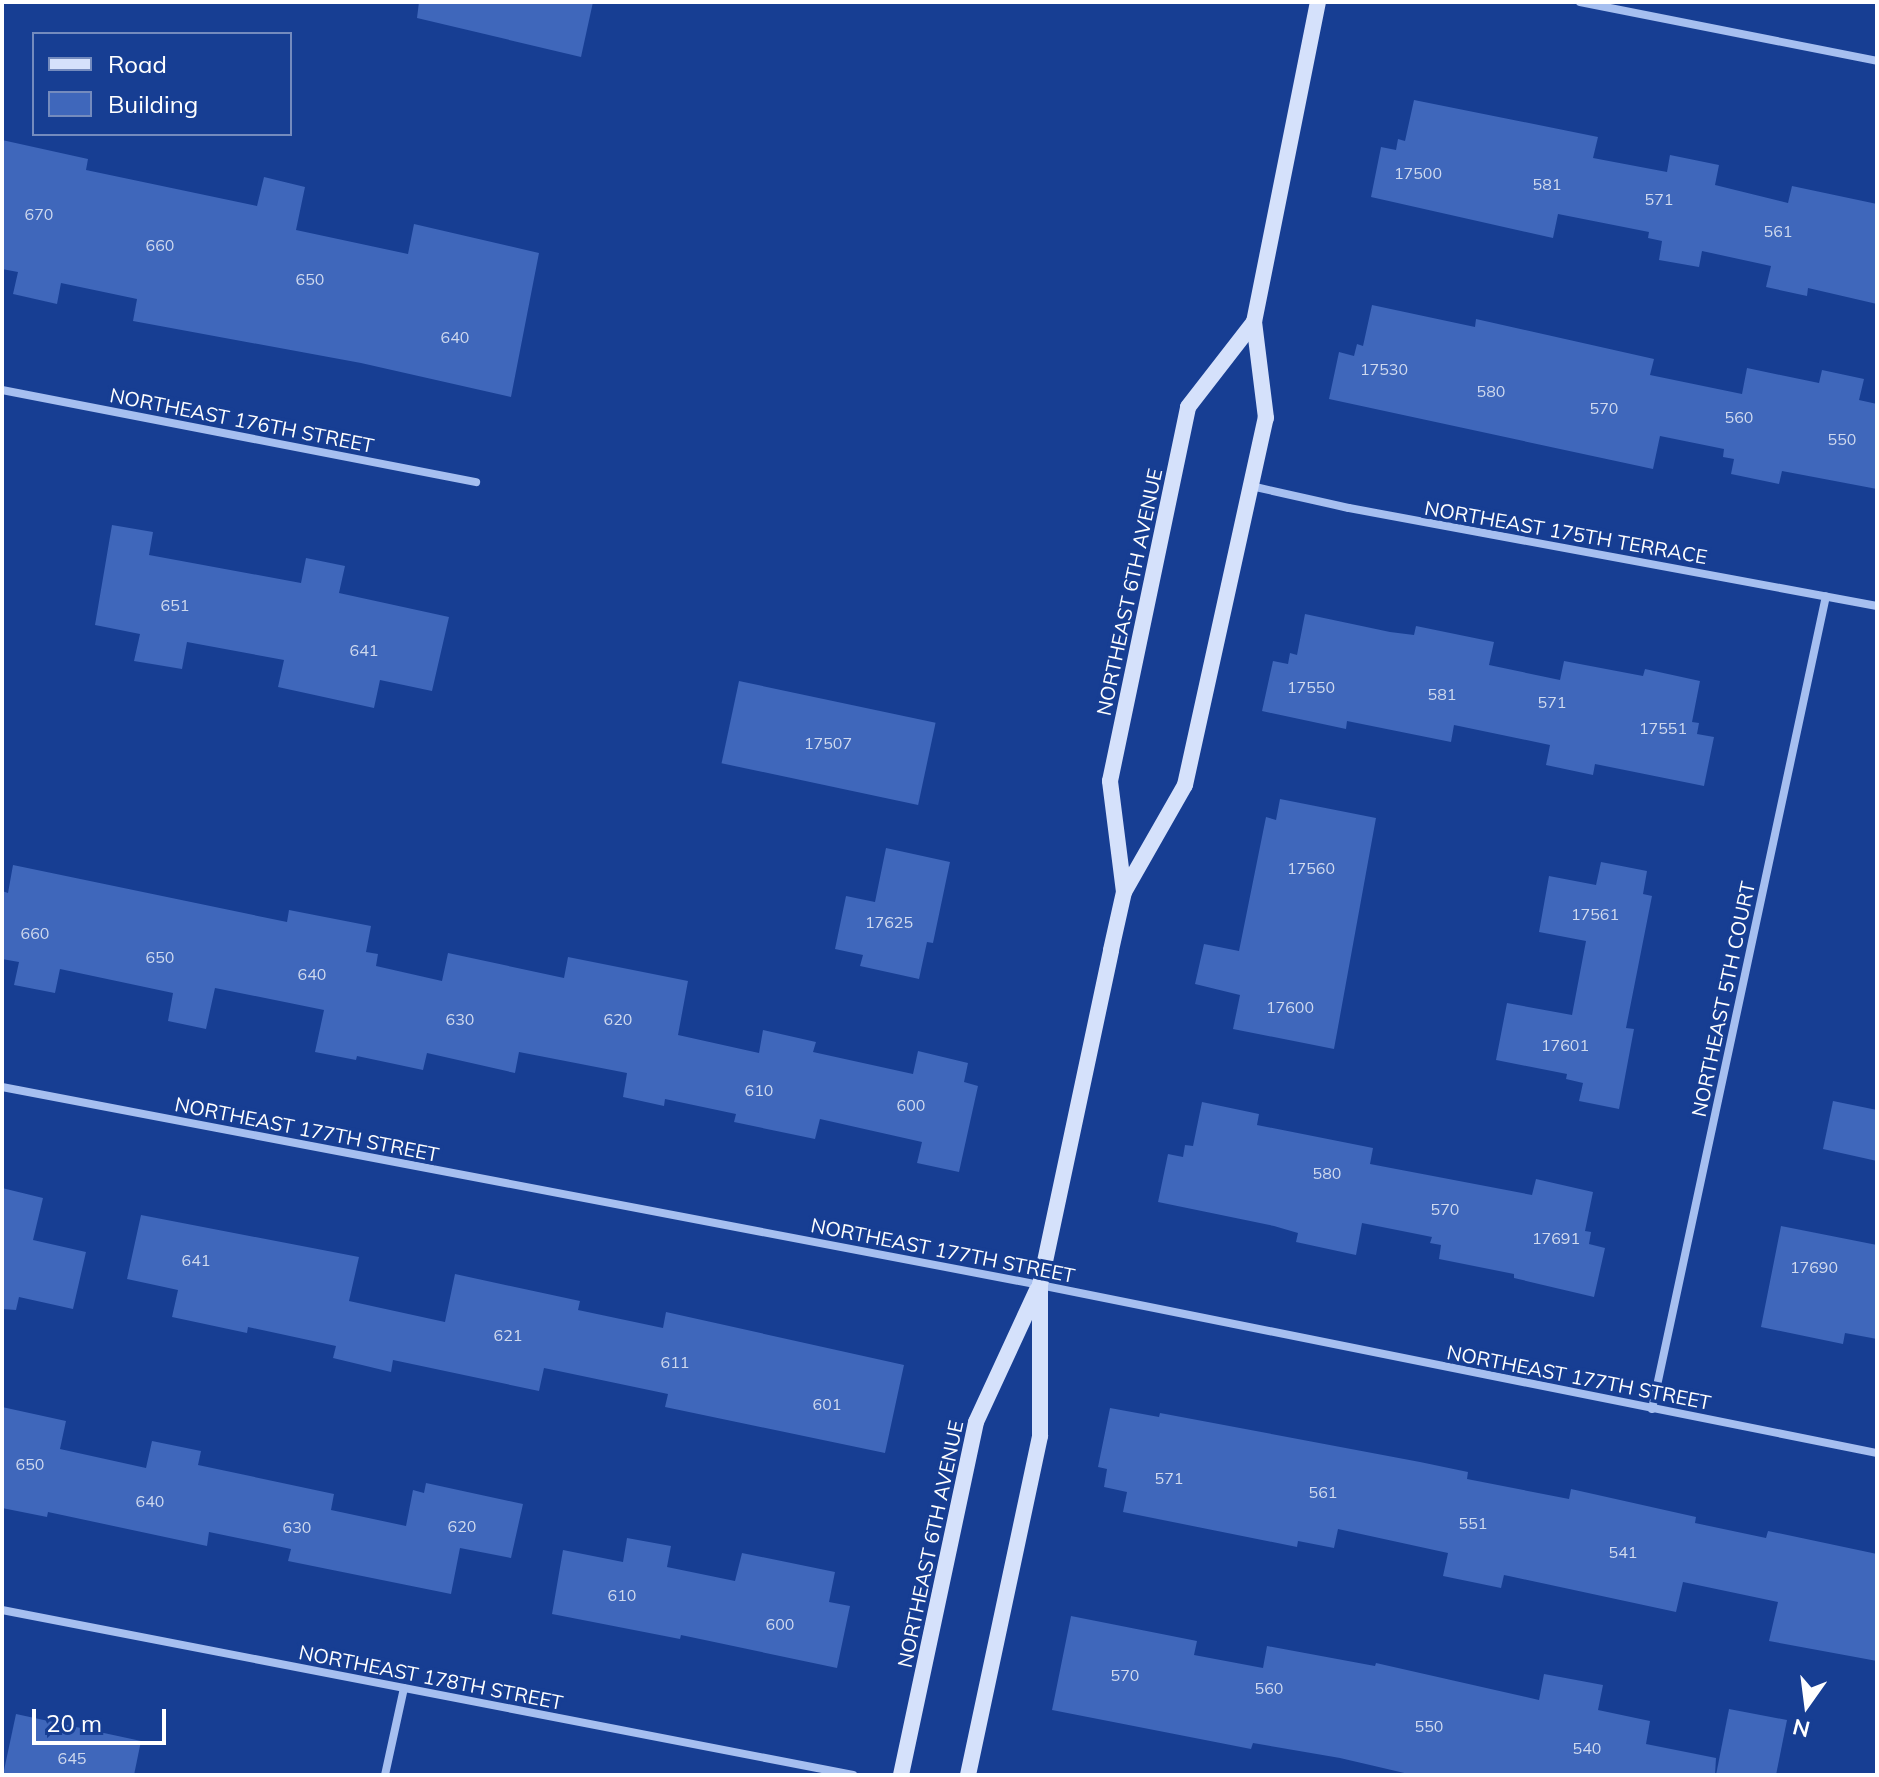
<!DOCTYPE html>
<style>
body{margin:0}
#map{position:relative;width:1879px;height:1777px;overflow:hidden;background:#173e93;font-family:Mulish,sans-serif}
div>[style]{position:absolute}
.building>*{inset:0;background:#3f67bb;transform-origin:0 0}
.street>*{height:8px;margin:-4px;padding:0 4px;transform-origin:4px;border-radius:4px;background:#a6bff0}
.secondary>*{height:16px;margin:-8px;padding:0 8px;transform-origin:8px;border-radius:8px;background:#d5e1fb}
span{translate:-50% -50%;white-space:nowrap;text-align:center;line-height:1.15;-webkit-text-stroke:7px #173e93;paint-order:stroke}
.number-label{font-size:16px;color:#cfd9ee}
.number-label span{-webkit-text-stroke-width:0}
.street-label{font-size:20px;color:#fff}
.frame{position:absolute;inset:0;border:4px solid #fff;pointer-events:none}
.legend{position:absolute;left:32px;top:32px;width:260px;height:104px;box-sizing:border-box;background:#173e93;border:2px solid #748bbe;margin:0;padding:10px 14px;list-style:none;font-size:24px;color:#fff}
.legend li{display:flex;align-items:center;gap:16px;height:40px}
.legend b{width:40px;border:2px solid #748bbe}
.north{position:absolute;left:1767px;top:1665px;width:80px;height:80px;-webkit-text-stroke:6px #173e93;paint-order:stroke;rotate:194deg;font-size:22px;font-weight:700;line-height:32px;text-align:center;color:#fff}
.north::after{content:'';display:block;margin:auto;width:28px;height:36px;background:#fff;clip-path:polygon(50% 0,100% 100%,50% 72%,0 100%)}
.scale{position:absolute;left:32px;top:1709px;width:134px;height:36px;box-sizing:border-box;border:4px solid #fff;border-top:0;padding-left:10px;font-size:24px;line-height:28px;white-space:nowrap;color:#fff;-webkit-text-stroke:6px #173e93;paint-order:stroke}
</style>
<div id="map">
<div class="building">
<div style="clip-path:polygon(419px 2px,593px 2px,581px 57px,417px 18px)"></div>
<div style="clip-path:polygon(1414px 100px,1598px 137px,1593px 158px,1667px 172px,1670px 155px,1719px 165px,1715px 185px,1788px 203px,1792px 186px,1877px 204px,1877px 304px,1808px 288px,1807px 296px,1766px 287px,1771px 266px,1702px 251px,1699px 267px,1659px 260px,1662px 241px,1648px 238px,1649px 232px,1558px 214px,1553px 238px,1371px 197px,1381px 147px,1396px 150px,1398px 139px,1405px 141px)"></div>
<div style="clip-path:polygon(2px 140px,88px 159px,86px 170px,257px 206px,264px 177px,305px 187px,296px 230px,408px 254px,414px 224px,539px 253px,511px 397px,361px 363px,133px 321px,137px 299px,61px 283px,57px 304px,13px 294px,18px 272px,2px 269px)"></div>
<div style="clip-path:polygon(1372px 305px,1475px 327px,1476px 319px,1654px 359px,1650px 375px,1742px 394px,1747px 368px,1819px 383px,1822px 370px,1864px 379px,1859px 400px,1877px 404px,1877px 489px,1782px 471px,1779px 484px,1731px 474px,1734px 459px,1723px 457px,1724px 449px,1660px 436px,1653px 469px,1329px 399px,1339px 352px,1354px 356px,1357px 344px,1363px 346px)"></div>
<div style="clip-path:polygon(112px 525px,153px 532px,149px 555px,301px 583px,306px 558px,345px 566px,339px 593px,449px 617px,432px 691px,380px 680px,374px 708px,278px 687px,284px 660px,187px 642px,182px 669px,134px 661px,140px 634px,95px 625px)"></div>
<div style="clip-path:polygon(1305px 614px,1390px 632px,1414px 635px,1416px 626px,1494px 642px,1489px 665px,1560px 680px,1564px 661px,1643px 676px,1645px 669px,1700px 681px,1692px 722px,1699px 723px,1697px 734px,1714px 737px,1704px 786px,1595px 764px,1593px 775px,1546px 765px,1550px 745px,1454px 725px,1451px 742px,1347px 721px,1346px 729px,1262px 711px,1273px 661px,1288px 664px,1290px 653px,1297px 655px)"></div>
<div style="left:739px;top:681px;width:201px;height:84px;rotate:12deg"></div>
<div style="clip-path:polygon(1280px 799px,1376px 818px,1334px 1049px,1233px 1029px,1240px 995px,1195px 984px,1204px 944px,1239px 951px,1266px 817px,1276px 820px)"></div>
<div style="clip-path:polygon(886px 848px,950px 862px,933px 943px,927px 942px,919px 979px,860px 966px,863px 955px,835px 949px,846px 896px,875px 902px)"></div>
<div style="clip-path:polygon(1601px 862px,1647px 871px,1643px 894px,1652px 896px,1626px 1028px,1634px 1029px,1619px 1109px,1579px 1101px,1583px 1083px,1566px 1079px,1567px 1074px,1496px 1060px,1507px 1003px,1572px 1015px,1586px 941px,1539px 932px,1549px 876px,1596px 885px)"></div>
<div style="clip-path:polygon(13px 865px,287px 922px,289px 910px,371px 926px,366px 952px,378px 954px,376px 966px,442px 981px,448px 953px,564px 978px,568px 957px,688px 981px,678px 1035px,759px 1053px,763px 1030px,816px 1042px,813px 1052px,913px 1074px,918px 1051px,968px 1063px,964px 1082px,978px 1086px,959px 1172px,917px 1163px,922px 1142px,820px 1119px,815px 1139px,734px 1122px,736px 1114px,665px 1099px,664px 1106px,623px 1097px,627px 1073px,519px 1052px,515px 1073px,427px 1053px,423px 1070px,357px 1056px,356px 1060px,315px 1052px,324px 1010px,215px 988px,206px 1029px,168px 1021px,173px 993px,60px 969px,55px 993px,14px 985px,19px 962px,2px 959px,2px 891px,8px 893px)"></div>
<div style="clip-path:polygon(1833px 1101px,1877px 1110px,1877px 1161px,1823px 1149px)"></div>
<div style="clip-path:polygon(1202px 1102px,1259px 1114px,1257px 1125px,1373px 1148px,1370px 1164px,1532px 1195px,1536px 1179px,1593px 1192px,1585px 1231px,1591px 1232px,1589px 1244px,1605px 1248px,1594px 1297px,1514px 1278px,1514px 1274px,1439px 1259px,1441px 1245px,1430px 1243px,1432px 1237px,1362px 1223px,1356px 1255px,1296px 1242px,1298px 1233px,1274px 1226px,1158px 1202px,1168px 1154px,1183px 1157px,1185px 1145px,1193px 1146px)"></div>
<div style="clip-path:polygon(2px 1188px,43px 1198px,33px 1240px,86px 1252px,73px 1309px,19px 1297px,16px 1310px,2px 1309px)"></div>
<div style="clip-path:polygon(141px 1215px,359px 1257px,349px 1301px,445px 1322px,455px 1274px,580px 1301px,578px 1310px,663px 1328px,666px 1312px,904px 1365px,885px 1453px,665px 1407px,668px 1394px,544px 1368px,539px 1391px,393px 1360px,391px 1372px,333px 1358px,336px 1346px,248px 1327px,247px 1333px,172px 1317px,178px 1290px,127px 1279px)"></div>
<div style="clip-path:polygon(1781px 1226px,1877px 1245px,1877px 1339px,1845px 1333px,1843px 1344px,1761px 1327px)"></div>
<div style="clip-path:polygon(2px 1407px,66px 1421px,60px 1449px,146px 1468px,152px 1441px,201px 1451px,198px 1465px,334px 1494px,331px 1510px,406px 1526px,413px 1490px,424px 1493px,426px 1483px,523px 1504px,511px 1558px,460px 1548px,451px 1594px,288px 1561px,291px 1549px,209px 1532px,207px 1546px,48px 1512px,47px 1517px,2px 1508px)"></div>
<div style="clip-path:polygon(1110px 1408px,1159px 1417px,1160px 1413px,1420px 1462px,1468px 1472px,1467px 1479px,1569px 1499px,1571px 1489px,1696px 1517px,1695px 1523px,1766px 1538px,1768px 1531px,1877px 1554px,1877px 1661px,1769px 1641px,1778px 1602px,1683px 1582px,1676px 1612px,1504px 1575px,1501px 1588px,1443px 1576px,1448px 1553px,1338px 1529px,1334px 1548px,1298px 1541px,1297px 1547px,1123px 1512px,1127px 1492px,1104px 1487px,1107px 1469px,1098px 1467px)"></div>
<div style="clip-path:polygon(627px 1538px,671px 1546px,667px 1567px,735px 1581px,742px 1553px,835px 1572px,829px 1602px,850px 1606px,837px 1668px,681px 1635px,680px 1639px,552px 1614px,563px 1550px,623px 1562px)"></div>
<div style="clip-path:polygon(1071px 1616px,1197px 1641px,1194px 1655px,1263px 1668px,1267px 1646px,1375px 1666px,1376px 1663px,1539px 1700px,1544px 1674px,1603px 1685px,1598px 1710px,1650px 1721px,1646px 1744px,1716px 1758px,1715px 1775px,1413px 1775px,1340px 1758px,1253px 1743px,1251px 1749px,1052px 1710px)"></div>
<div style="clip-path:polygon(1729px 1709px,1787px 1720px,1776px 1775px,1716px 1775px)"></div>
<div style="clip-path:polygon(16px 1714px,141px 1741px,134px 1775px,3px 1775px)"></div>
</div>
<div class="street">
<div style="left:1580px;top:2px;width:303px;rotate:11.2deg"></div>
<div style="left:2px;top:390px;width:483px;rotate:11deg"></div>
<div style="left:1251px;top:486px;width:100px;rotate:12.7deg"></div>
<div style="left:1349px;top:508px;width:537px;rotate:10.51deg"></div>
<div style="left:2px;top:1087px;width:1057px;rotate:10.8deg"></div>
<div style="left:1040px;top:1285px;width:854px;rotate:11.35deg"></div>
<div style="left:1652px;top:1409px;width:831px;rotate:-77.92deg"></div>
<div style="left:2px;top:1610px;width:867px;rotate:10.97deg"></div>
<div style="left:385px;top:1775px;width:89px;rotate:-77.7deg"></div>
</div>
<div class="secondary">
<div style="left:1124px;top:892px;width:112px;rotate:-97.2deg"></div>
<div style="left:1110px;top:781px;width:382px;rotate:-78.2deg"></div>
<div style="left:1188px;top:407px;width:108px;rotate:-52.2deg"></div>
<div style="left:901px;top:1775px;width:361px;rotate:-78deg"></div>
<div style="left:976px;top:1422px;width:145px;rotate:-65.2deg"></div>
<div style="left:968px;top:1775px;width:347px;rotate:-78deg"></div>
<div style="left:1040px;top:1436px;width:151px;rotate:-90deg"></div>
<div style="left:1040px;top:1285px;width:342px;rotate:-78deg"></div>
<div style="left:1111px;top:950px;width:59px;rotate:-77.4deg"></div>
<div style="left:1124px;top:892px;width:123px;rotate:-60.3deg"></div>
<div style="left:1185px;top:785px;width:376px;rotate:-77.6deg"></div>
<div style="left:1266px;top:418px;width:97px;rotate:-97.1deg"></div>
<div style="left:1254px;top:322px;width:326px;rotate:-78.7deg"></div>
</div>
<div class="number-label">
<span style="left:1418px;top:173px">17500</span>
<span style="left:1547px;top:184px">581</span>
<span style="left:1659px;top:199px">571</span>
<span style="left:39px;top:214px">670</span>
<span style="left:1778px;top:231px">561</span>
<span style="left:160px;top:245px">660</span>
<span style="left:310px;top:279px">650</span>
<span style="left:455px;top:337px">640</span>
<span style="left:1384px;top:369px">17530</span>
<span style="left:1491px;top:391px">580</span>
<span style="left:1604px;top:408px">570</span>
<span style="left:1739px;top:417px">560</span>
<span style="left:1842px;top:439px">550</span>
<span style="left:175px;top:605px">651</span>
<span style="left:364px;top:650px">641</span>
<span style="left:1311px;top:687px">17550</span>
<span style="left:1442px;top:694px">581</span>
<span style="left:1552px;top:702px">571</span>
<span style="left:1663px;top:728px">17551</span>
<span style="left:828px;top:743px">17507</span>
<span style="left:1311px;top:868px">17560</span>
<span style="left:1595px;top:914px">17561</span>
<span style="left:889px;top:922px">17625</span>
<span style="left:35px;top:933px">660</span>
<span style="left:160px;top:957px">650</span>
<span style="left:312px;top:974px">640</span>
<span style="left:1290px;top:1007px">17600</span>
<span style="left:460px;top:1019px">630</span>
<span style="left:618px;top:1019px">620</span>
<span style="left:1565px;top:1045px">17601</span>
<span style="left:759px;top:1090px">610</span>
<span style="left:911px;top:1105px">600</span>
<span style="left:1327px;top:1173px">580</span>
<span style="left:1445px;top:1209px">570</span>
<span style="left:1556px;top:1238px">17691</span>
<span style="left:196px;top:1260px">641</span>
<span style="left:1814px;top:1267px">17690</span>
<span style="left:508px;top:1335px">621</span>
<span style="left:675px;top:1362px">611</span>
<span style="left:827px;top:1404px">601</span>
<span style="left:30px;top:1464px">650</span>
<span style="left:1169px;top:1478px">571</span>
<span style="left:1323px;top:1492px">561</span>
<span style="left:150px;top:1501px">640</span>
<span style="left:1473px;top:1523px">551</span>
<span style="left:462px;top:1526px">620</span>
<span style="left:297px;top:1527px">630</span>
<span style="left:1623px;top:1552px">541</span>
<span style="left:622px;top:1595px">610</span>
<span style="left:780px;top:1624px">600</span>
<span style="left:1125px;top:1675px">570</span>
<span style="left:1269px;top:1688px">560</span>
<span style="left:1429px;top:1726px">550</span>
<span style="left:1587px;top:1748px">540</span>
<span style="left:72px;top:1758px">645</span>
</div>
<div class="street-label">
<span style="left:242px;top:420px;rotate:11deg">NORTHEAST 176TH STREET</span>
<span style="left:1566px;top:532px;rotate:10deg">NORTHEAST 175TH TERRACE</span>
<span style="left:1129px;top:592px;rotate:-78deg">NORTHEAST 6TH AVENUE</span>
<span style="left:1723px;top:999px;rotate:-78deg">NORTHEAST 5TH COURT</span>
<span style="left:307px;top:1129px;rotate:11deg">NORTHEAST 177TH STREET</span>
<span style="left:943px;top:1250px;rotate:11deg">NORTHEAST 177TH STREET</span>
<span style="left:1579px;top:1377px;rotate:11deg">NORTHEAST 177TH STREET</span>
<span style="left:930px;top:1544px;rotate:-78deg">NORTHEAST 6TH AVENUE</span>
<span style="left:431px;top:1677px;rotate:11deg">NORTHEAST 178TH STREET</span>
</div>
<div class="frame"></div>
<ul class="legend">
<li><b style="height:10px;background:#d5e1fb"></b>Road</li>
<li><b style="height:22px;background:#3f67bb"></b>Building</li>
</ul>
<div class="north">N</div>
<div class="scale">20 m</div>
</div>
